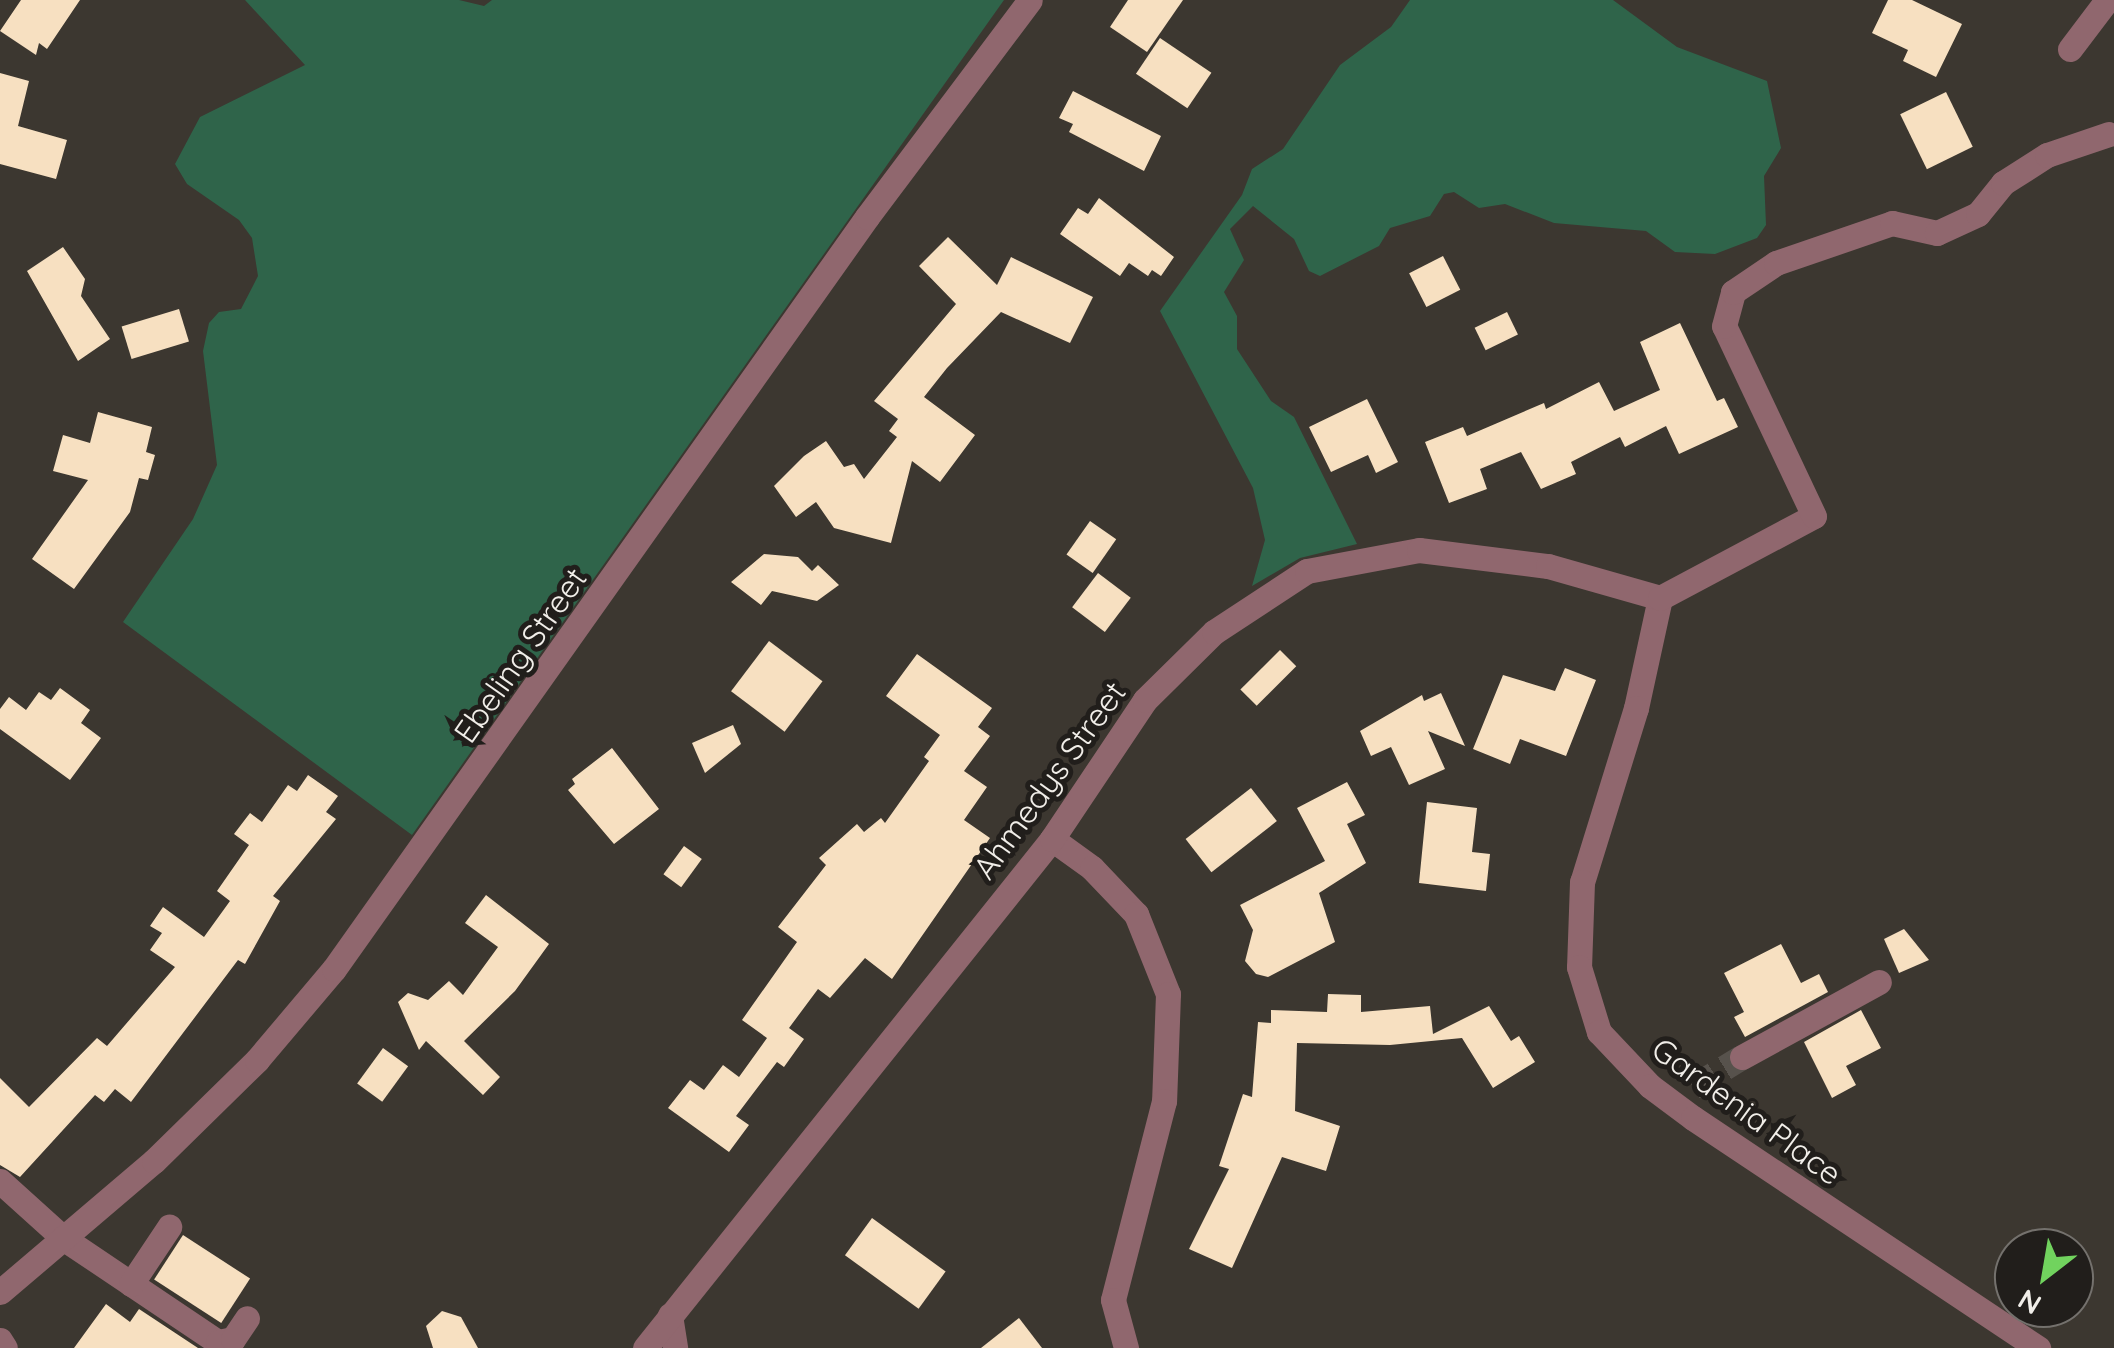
<!DOCTYPE html>
<style>
body{margin:0}
#map{position:relative;width:2114px;height:1348px;overflow:hidden;background:#3c3730;font-family:Quicksand,sans-serif}
div>[style]{position:absolute}
.green>*{inset:0;background:#2f644a}
.building>*{inset:0;background:#f7e0c1;transform-origin:0 0}
.minor-tunnel>*{height:25px;margin-top:-12.5px;transform-origin:0;background:repeating-linear-gradient(90deg,#57524c 0 25px,transparent 0 37px)}
.minor>*{height:25px;margin:-12.5px;padding:0 12.5px;transform-origin:12.5px;border-radius:12.5px;background:#90676e}
span{translate:-50% -50%;white-space:nowrap;text-align:center;line-height:1.15;-webkit-text-stroke:10px #211e1b;paint-order:stroke}
.street-label{font-size:32px;color:#f1eee9}
.north{position:absolute;left:1994px;top:1228px;width:100px;height:100px;box-sizing:border-box;background:#211e1b;border:2px solid #74716d;border-radius:50%;rotate:211deg;font-size:28px;font-weight:700;line-height:40px;text-align:center;color:#f1eee9}
.north::after{content:'';display:block;margin:auto;width:35px;height:45px;background:#71d35e;clip-path:polygon(50% 0,100% 100%,50% 72%,0 100%)}
</style>
<div id="map">
<div class="green">
<div style="clip-path:polygon(245px 0,459px 0,484px 6px,492px 0,1004px 0,412px 835px,123px 622px,193px 519px,217px 465px,203px 351px,209px 323px,219px 312px,241px 309px,258px 276px,252px 238px,239px 220px,187px 184px,175px 164px,200px 117px,305px 65px)"></div>
<div style="clip-path:polygon(1410px 0,1613px 0,1677px 47px,1767px 81px,1781px 148px,1764px 176px,1766px 225px,1757px 238px,1715px 254px,1675px 252px,1646px 231px,1554px 223px,1505px 204px,1479px 208px,1454px 192px,1444px 194px,1430px 216px,1390px 228px,1379px 246px,1320px 276px,1309px 271px,1294px 239px,1253px 206px,1230px 229px,1244px 260px,1224px 292px,1237px 316px,1237px 349px,1271px 401px,1294px 417px,1357px 544px,1300px 558px,1252px 586px,1265px 540px,1253px 488px,1160px 311px,1242px 195px,1252px 169px,1283px 149px,1340px 65px,1391px 27px)"></div>
</div>
<div class="building">
<div style="clip-path:polygon(21px 0,80px 0,47px 49px,39px 43px,36px 55px,0 31px)"></div>
<div style="clip-path:polygon(1128px 0,1183px 0,1147px 52px,1110px 27px)"></div>
<div style="clip-path:polygon(1888px 0,1912px 0,1962px 24px,1936px 77px,1903px 61px,1908px 50px,1872px 33px)"></div>
<div style="left:1160px;top:38px;width:62px;height:43px;rotate:34deg"></div>
<div style="clip-path:polygon(0 73px,29px 81px,18px 126px,67px 140px,56px 179px,0 164px)"></div>
<div style="clip-path:polygon(1073px 91px,1161px 136px,1144px 171px,1069px 132px,1073px 124px,1059px 118px)"></div>
<div style="left:1946px;top:92px;width:61px;height:51px;rotate:64deg"></div>
<div style="clip-path:polygon(1099px 198px,1174px 257px,1161px 276px,1152px 270px,1148px 276px,1129px 263px,1120px 276px,1060px 234px,1078px 208px,1088px 214px)"></div>
<div style="clip-path:polygon(948px 237px,997px 285px,1011px 257px,1093px 297px,1070px 343px,1001px 312px,947px 368px,924px 397px,975px 435px,940px 482px,912px 461px,891px 543px,834px 528px,816px 502px,796px 517px,774px 486px,804px 456px,826px 441px,844px 467px,854px 464px,864px 479px,897px 437px,889px 431px,898px 419px,874px 401px,956px 304px,919px 266px)"></div>
<div style="clip-path:polygon(63px 247px,85px 279px,81px 296px,110px 339px,78px 361px,27px 271px)"></div>
<div style="left:1443px;top:256px;width:38px;height:38px;rotate:63deg"></div>
<div style="left:179px;top:309px;width:34px;height:60px;rotate:73deg"></div>
<div style="left:1507px;top:312px;width:25px;height:36px;rotate:64deg"></div>
<div style="clip-path:polygon(1680px 323px,1717px 401px,1724px 398px,1738px 427px,1679px 454px,1666px 426px,1625px 447px,1620px 437px,1571px 462px,1576px 474px,1541px 489px,1521px 452px,1480px 469px,1487px 489px,1449px 503px,1425px 442px,1463px 427px,1467px 436px,1544px 403px,1546px 409px,1599px 382px,1614px 411px,1660px 390px,1640px 342px)"></div>
<div style="clip-path:polygon(1367px 399px,1398px 462px,1376px 473px,1368px 455px,1331px 472px,1309px 427px)"></div>
<div style="clip-path:polygon(98px 412px,152px 427px,146px 452px,155px 455px,148px 480px,139px 478px,130px 512px,74px 589px,32px 559px,88px 480px,53px 471px,63px 435px,90px 443px)"></div>
<div style="left:1090px;top:521px;width:32px;height:41px;rotate:35deg"></div>
<div style="clip-path:polygon(764px 554px,798px 557px,812px 571px,818px 565px,839px 585px,817px 601px,772px 591px,761px 605px,731px 582px)"></div>
<div style="left:1098px;top:573px;width:41px;height:43px;rotate:37deg"></div>
<div style="left:769px;top:641px;width:67px;height:63px;rotate:37deg"></div>
<div style="left:1280px;top:650px;width:23px;height:56px;rotate:45deg"></div>
<div style="clip-path:polygon(917px 654px,992px 708px,978px 727px,990px 736px,964px 771px,987px 787px,964px 820px,990px 838px,892px 979px,865px 958px,830px 998px,818px 989px,789px 1028px,804px 1039px,784px 1067px,777px 1062px,736px 1116px,749px 1125px,729px 1152px,668px 1108px,690px 1080px,704px 1090px,723px 1065px,739px 1077px,767px 1038px,742px 1020px,797px 942px,778px 927px,826px 865px,819px 858px,857px 824px,864px 832px,881px 818px,885px 823px,929px 761px,924px 757px,940px 735px,886px 696px)"></div>
<div style="clip-path:polygon(1565px 668px,1596px 680px,1566px 756px,1520px 739px,1510px 764px,1473px 749px,1503px 675px,1555px 691px)"></div>
<div style="clip-path:polygon(60px 688px,90px 710px,81px 723px,101px 738px,70px 780px,0 729px,0 709px,9px 697px,26px 710px,39px 692px,51px 700px)"></div>
<div style="clip-path:polygon(1441px 693px,1465px 746px,1428px 731px,1445px 769px,1409px 785px,1391px 747px,1371px 756px,1360px 731px,1422px 695px,1424px 701px)"></div>
<div style="clip-path:polygon(733px 725px,741px 744px,705px 773px,692px 743px)"></div>
<div style="clip-path:polygon(612px 748px,659px 809px,614px 844px,568px 790px,575px 784px,572px 779px)"></div>
<div style="clip-path:polygon(308px 775px,338px 796px,326px 812px,336px 819px,273px 896px,280px 901px,245px 964px,238px 960px,131px 1102px,115px 1089px,104px 1102px,95px 1095px,20px 1177px,0 1165px,0 1078px,29px 1107px,97px 1038px,107px 1046px,175px 967px,150px 950px,162px 933px,150px 926px,163px 907px,204px 937px,230px 901px,217px 891px,249px 845px,234px 834px,250px 813px,262px 822px,288px 785px,297px 791px)"></div>
<div style="clip-path:polygon(1347px 782px,1365px 815px,1347px 824px,1366px 863px,1319px 893px,1335px 942px,1268px 977px,1256px 974px,1245px 961px,1253px 930px,1240px 905px,1325px 861px,1297px 808px)"></div>
<div style="left:1251px;top:788px;width:42px;height:83px;rotate:52deg"></div>
<div style="clip-path:polygon(1427px 802px,1477px 808px,1472px 852px,1490px 854px,1486px 891px,1419px 883px)"></div>
<div style="left:684px;top:846px;width:22px;height:35px;rotate:36deg"></div>
<div style="clip-path:polygon(486px 895px,549px 944px,515px 991px,464px 1041px,500px 1077px,483px 1095px,426px 1041px,419px 1050px,398px 1002px,408px 993px,428px 1000px,449px 981px,463px 995px,498px 947px,465px 923px)"></div>
<div style="clip-path:polygon(1904px 929px,1929px 960px,1899px 973px,1884px 939px)"></div>
<div style="clip-path:polygon(1781px 944px,1801px 983px,1819px 974px,1828px 992px,1745px 1037px,1734px 1017px,1744px 1012px,1724px 973px)"></div>
<div style="clip-path:polygon(1328px 994px,1361px 995px,1361px 1012px,1430px 1006px,1433px 1034px,1489px 1006px,1511px 1041px,1519px 1036px,1535px 1062px,1493px 1088px,1462px 1038px,1390px 1045px,1297px 1043px,1295px 1111px,1340px 1126px,1326px 1171px,1282px 1157px,1232px 1268px,1189px 1249px,1229px 1169px,1219px 1166px,1243px 1094px,1252px 1097px,1258px 1022px,1271px 1023px,1271px 1010px,1327px 1012px)"></div>
<div style="clip-path:polygon(1861px 1010px,1881px 1048px,1846px 1066px,1856px 1085px,1832px 1098px,1804px 1042px)"></div>
<div style="left:383px;top:1048px;width:31px;height:44px;rotate:36deg"></div>
<div style="left:872px;top:1218px;width:91px;height:46px;rotate:36deg"></div>
<div style="left:183px;top:1235px;width:80px;height:53px;rotate:33deg"></div>
<div style="clip-path:polygon(106px 1304px,130px 1322px,139px 1309px,198px 1348px,74px 1348px)"></div>
<div style="clip-path:polygon(442px 1311px,461px 1317px,478px 1348px,433px 1348px,426px 1326px)"></div>
<div style="clip-path:polygon(1019px 1318px,1042px 1348px,981px 1348px)"></div>
</div>
<div class="minor-tunnel">
<div style="left:1693px;top:1087px;width:57px;rotate:-31.5deg"></div>
</div>
<div class="minor">
<div style="left:2070px;top:49px;width:61px;rotate:-52.9deg"></div>
<div style="left:1660px;top:598px;width:113px;rotate:102.3deg"></div>
<div style="left:1636px;top:708px;width:182px;rotate:107.2deg"></div>
<div style="left:1582px;top:882px;width:85px;rotate:92deg"></div>
<div style="left:1579px;top:967px;width:68px;rotate:72.9deg"></div>
<div style="left:1599px;top:1032px;width:74px;rotate:46.6deg"></div>
<div style="left:1650px;top:1086px;width:54px;rotate:36.7deg"></div>
<div style="left:1693px;top:1118px;width:415px;rotate:33.7deg"></div>
<div style="left:1052px;top:839px;width:49px;rotate:35.9deg"></div>
<div style="left:1092px;top:868px;width:64px;rotate:46.3deg"></div>
<div style="left:1136px;top:914px;width:86px;rotate:68.2deg"></div>
<div style="left:1168px;top:994px;width:107px;rotate:92.1deg"></div>
<div style="left:1164px;top:1101px;width:205px;rotate:104.4deg"></div>
<div style="left:1113px;top:1300px;width:50px;rotate:74.8deg"></div>
<div style="left:1742px;top:1057px;width:156px;rotate:-28.7deg"></div>
<div style="left:0;top:1181px;width:85px;rotate:42.1deg"></div>
<div style="left:63px;top:1238px;width:187px;rotate:33.9deg"></div>
<div style="left:218px;top:1342px;width:15px;rotate:-11deg"></div>
<div style="left:233px;top:1339px;width:25px;rotate:-56deg"></div>
<div style="left:131px;top:1284px;width:69px;rotate:-56.3deg"></div>
<div style="left:0;top:1292px;width:202px;rotate:-40.4deg"></div>
<div style="left:154px;top:1161px;width:144px;rotate:-44.4deg"></div>
<div style="left:257px;top:1060px;width:119px;rotate:-49.8deg"></div>
<div style="left:334px;top:969px;width:922px;rotate:-54.67deg"></div>
<div style="left:867px;top:217px;width:271px;rotate:-53.1deg"></div>
<div style="left:670px;top:1315px;width:33px;rotate:81deg"></div>
<div style="left:0;top:1340px;width:9px;rotate:58deg"></div>
<div style="left:645px;top:1348px;width:652px;rotate:-51.35deg"></div>
<div style="left:1052px;top:839px;width:167px;rotate:-56.2deg"></div>
<div style="left:1145px;top:700px;width:97px;rotate:-44.6deg"></div>
<div style="left:1214px;top:632px;width:111px;rotate:-33.3deg"></div>
<div style="left:1307px;top:571px;width:114px;rotate:-10.6deg"></div>
<div style="left:1419px;top:550px;width:130px;rotate:7.1deg"></div>
<div style="left:1548px;top:566px;width:116px;rotate:15.9deg"></div>
<div style="left:1660px;top:598px;width:174px;rotate:-28deg"></div>
<div style="left:1814px;top:516px;width:210px;rotate:-115.3deg"></div>
<div style="left:1724px;top:326px;width:35px;rotate:-75deg"></div>
<div style="left:1733px;top:292px;width:52px;rotate:-34deg"></div>
<div style="left:1776px;top:263px;width:123px;rotate:-19deg"></div>
<div style="left:1892px;top:223px;width:46px;rotate:12.5deg"></div>
<div style="left:1937px;top:233px;width:45px;rotate:-24.9deg"></div>
<div style="left:1978px;top:214px;width:40px;rotate:-51deg"></div>
<div style="left:2003px;top:183px;width:52px;rotate:-32.5deg"></div>
<div style="left:2047px;top:155px;width:65px;rotate:-18.7deg"></div>
</div>
<div class="street-label">
<span style="left:520px;top:655px;rotate:-55deg">Ebeling Street</span>
<span style="left:1049px;top:780px;rotate:-54deg">Ahmedys Street</span>
<span style="left:1747px;top:1111px;rotate:36deg">Gardenia Place</span>
</div>
<div class="north">N</div>
</div>
